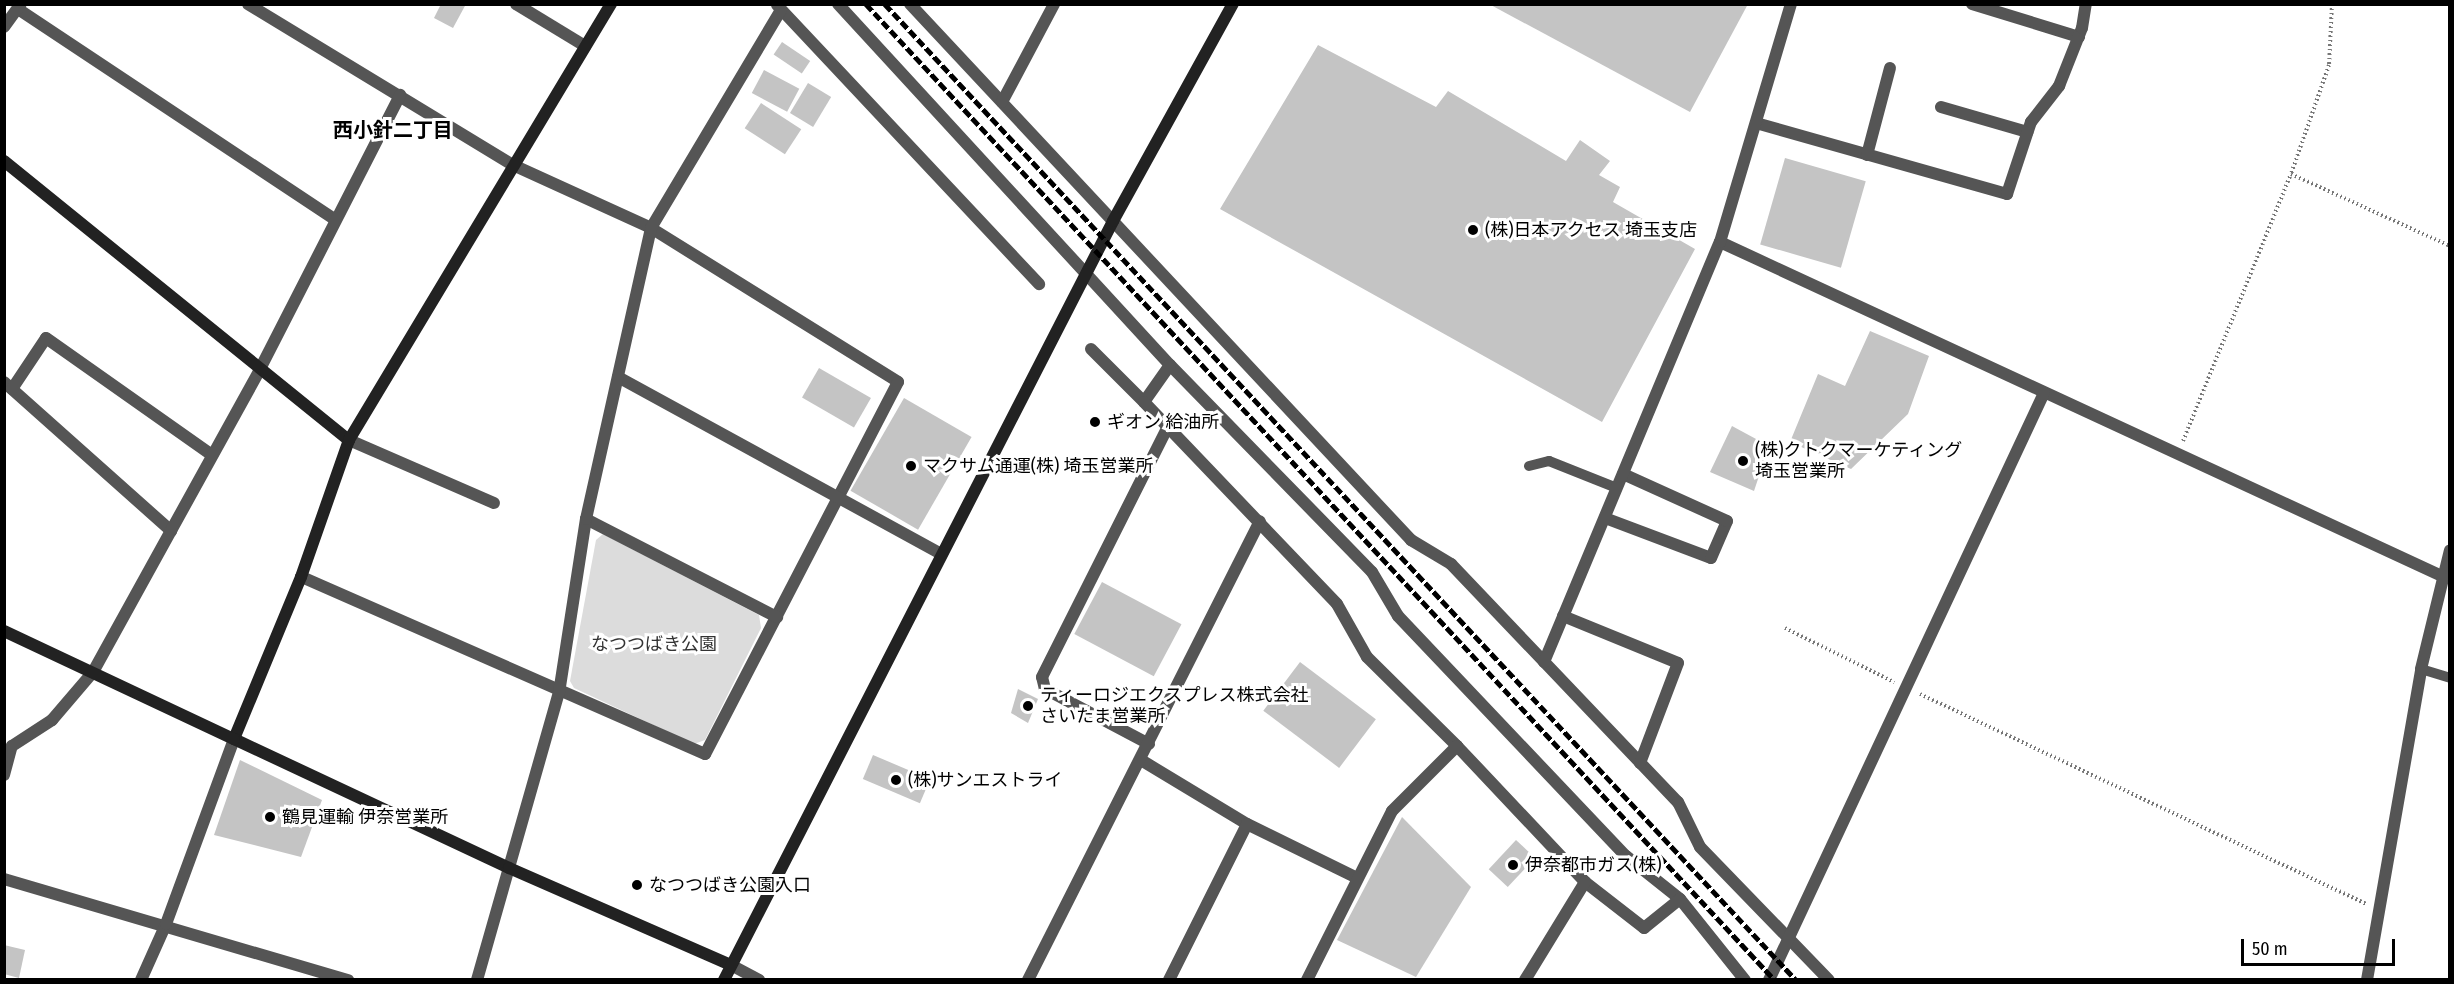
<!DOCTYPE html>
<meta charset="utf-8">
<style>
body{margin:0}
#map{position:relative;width:2454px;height:984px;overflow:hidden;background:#fff;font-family:"Fira Sans Condensed","Noto Sans JP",sans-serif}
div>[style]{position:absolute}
.green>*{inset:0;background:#dcdcdc}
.building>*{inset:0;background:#c4c4c4;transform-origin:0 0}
.path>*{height:4px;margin-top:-2px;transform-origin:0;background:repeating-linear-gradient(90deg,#777 0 1.5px,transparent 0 4.5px)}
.lane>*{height:10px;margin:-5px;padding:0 5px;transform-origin:5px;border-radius:5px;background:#555}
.street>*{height:12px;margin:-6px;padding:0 6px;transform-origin:6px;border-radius:6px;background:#555}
.secondary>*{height:12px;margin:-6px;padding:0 6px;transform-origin:6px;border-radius:6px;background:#222}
.rail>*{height:4.5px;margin-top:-2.25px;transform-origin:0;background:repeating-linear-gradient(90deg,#000 0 9px,transparent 0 12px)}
.dots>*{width:16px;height:16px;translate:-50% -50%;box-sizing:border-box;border:3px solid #fff;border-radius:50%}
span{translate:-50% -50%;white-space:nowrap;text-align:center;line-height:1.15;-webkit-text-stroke:6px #fff;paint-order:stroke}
.poi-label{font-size:18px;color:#000}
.left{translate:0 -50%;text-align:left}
.park-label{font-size:18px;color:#333}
.neighbourhood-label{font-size:20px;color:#000;font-weight:700}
.frame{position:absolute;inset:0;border:6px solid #000;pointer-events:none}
.scale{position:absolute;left:2241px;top:939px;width:154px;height:27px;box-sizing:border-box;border:3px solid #000;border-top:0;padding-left:8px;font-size:18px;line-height:21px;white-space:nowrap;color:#000;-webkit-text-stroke:4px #fff;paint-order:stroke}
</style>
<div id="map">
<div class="green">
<div style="clip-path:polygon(603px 534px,759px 615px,761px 628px,705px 740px,694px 744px,574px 688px,570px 681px,596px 540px)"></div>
</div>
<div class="building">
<div style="clip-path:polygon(441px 4px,466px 4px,453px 28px,434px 18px)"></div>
<div style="clip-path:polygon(1489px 4px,1748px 4px,1690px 112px)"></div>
<div style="left:782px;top:42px;width:34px;height:15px;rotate:34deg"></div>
<div style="clip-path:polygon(1318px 45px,1436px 107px,1448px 91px,1566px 161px,1580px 140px,1610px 161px,1599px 175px,1620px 187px,1613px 202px,1695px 249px,1602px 422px,1220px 209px)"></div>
<div style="left:764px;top:70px;width:40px;height:26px;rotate:28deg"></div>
<div style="left:808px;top:83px;width:27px;height:35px;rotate:31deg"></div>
<div style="left:761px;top:103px;width:48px;height:30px;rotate:33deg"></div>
<div style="left:1785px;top:158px;width:84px;height:90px;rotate:16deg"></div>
<div style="clip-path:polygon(1870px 331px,1929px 356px,1908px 414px,1851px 469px,1790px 442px,1818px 374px,1845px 386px)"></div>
<div style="left:819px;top:368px;width:60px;height:34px;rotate:30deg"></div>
<div style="left:904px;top:398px;width:78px;height:107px;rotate:30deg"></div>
<div style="clip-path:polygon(1732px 426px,1769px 446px,1754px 491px,1710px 472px)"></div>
<div style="left:1102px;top:582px;width:90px;height:59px;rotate:28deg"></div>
<div style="left:1300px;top:662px;width:95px;height:61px;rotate:37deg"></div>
<div style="clip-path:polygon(1018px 689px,1038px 699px,1028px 723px,1011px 713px)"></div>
<div style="left:873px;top:755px;width:62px;height:26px;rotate:23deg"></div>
<div style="clip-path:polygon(240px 760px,322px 800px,301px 857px,214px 835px)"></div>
<div style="clip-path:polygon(1402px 817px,1471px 887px,1416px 977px,1337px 940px)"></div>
<div style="left:1516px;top:840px;width:26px;height:40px;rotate:43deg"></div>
<div style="clip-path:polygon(4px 945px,25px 950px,19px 978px,4px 974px)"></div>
</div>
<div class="path">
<div style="left:2332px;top:4px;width:61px;rotate:92.8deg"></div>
<div style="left:2329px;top:65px;width:115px;rotate:109.2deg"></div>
<div style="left:2291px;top:174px;width:175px;rotate:24.4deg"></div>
<div style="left:2183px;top:441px;width:288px;rotate:-68deg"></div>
<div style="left:1785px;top:628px;width:122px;rotate:26.4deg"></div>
<div style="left:1920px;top:694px;width:493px;rotate:25.2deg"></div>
</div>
<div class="lane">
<div style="left:1529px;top:466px;width:21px;rotate:-14deg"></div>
<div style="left:1549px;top:461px;width:73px;rotate:21.7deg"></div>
<div style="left:2421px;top:669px;width:30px;rotate:17deg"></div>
</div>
<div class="street">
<div style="left:248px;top:4px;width:310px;rotate:31.3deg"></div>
<div style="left:513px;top:165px;width:152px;rotate:24.5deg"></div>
<div style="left:651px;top:228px;width:291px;rotate:31.9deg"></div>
<div style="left:898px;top:382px;width:419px;rotate:117.4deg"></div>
<div style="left:705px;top:754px;width:441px;rotate:-156.3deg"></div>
<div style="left:516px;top:4px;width:81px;rotate:31.3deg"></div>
<div style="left:838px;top:4px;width:490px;rotate:47.4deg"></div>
<div style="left:1170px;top:365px;width:289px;rotate:45.7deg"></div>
<div style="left:1372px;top:572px;width:51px;rotate:59.4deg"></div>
<div style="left:1398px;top:616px;width:331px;rotate:46.5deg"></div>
<div style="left:1626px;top:856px;width:69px;rotate:38.5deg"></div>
<div style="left:1680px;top:899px;width:104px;rotate:51.3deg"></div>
<div style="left:910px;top:4px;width:734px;rotate:46.93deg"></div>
<div style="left:1411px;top:540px;width:47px;rotate:31deg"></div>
<div style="left:1451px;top:564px;width:329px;rotate:46.4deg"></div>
<div style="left:1678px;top:802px;width:50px;rotate:63.9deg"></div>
<div style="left:1700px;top:847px;width:185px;rotate:45.9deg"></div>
<div style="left:1972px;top:4px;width:112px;rotate:17.1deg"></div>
<div style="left:777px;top:5px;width:383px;rotate:46.8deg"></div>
<div style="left:18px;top:9px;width:381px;rotate:33.6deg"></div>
<div style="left:4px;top:27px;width:29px;rotate:-54deg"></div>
<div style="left:1002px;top:102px;width:111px;rotate:-62deg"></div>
<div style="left:1941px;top:107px;width:90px;rotate:16.2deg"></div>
<div style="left:1756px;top:123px;width:261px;rotate:15.8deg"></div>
<div style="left:2007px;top:194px;width:76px;rotate:-71.6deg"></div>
<div style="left:2031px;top:122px;width:46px;rotate:-52.1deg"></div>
<div style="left:2059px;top:86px;width:62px;rotate:-68.4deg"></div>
<div style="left:2082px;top:28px;width:24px;rotate:-81deg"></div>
<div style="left:1867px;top:155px;width:90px;rotate:-75.2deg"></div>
<div style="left:1720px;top:242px;width:798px;rotate:24.83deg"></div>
<div style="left:1091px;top:349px;width:75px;rotate:45deg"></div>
<div style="left:1170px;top:365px;width:45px;rotate:125.1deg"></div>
<div style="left:1144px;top:402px;width:279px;rotate:46.3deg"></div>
<div style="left:1337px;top:604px;width:61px;rotate:60.5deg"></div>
<div style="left:1367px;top:657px;width:127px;rotate:44.7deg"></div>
<div style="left:1457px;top:746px;width:187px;rotate:46.7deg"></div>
<div style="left:1585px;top:882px;width:75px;rotate:37.9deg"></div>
<div style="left:1644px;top:928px;width:46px;rotate:-38.9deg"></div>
<div style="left:618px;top:377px;width:368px;rotate:28.7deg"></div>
<div style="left:4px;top:382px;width:224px;rotate:41.7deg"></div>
<div style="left:12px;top:389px;width:61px;rotate:-56.3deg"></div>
<div style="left:46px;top:338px;width:203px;rotate:35.2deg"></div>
<div style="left:349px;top:440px;width:158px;rotate:23.5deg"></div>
<div style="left:1605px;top:518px;width:113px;rotate:20.7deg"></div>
<div style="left:1711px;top:558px;width:40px;rotate:-66.6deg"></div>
<div style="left:1727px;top:521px;width:114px;rotate:-155.7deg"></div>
<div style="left:586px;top:519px;width:215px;rotate:27.2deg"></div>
<div style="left:1563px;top:616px;width:124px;rotate:22.2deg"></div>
<div style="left:1678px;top:663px;width:107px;rotate:110.8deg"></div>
<div style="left:1544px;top:662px;width:455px;rotate:-67.3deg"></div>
<div style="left:1720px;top:242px;width:248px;rotate:-73.4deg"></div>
<div style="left:1149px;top:744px;width:118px;rotate:-152.1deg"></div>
<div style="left:1045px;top:689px;width:12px;rotate:-104deg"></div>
<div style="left:1042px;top:677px;width:279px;rotate:-63.3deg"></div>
<div style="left:1141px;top:760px;width:124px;rotate:31.1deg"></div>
<div style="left:1247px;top:824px;width:123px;rotate:26.1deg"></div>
<div style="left:4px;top:775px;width:30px;rotate:-75deg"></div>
<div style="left:12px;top:746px;width:48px;rotate:-33deg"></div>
<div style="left:52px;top:720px;width:63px;rotate:-49.5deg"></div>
<div style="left:93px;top:672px;width:346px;rotate:-61.1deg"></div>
<div style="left:260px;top:369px;width:308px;rotate:-62.9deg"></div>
<div style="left:4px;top:879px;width:359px;rotate:16.4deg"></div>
<div style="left:731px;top:965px;width:32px;rotate:28deg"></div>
<div style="left:141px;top:980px;width:61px;rotate:-65.9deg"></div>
<div style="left:166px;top:924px;width:197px;rotate:-69.8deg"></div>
<div style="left:477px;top:980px;width:298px;rotate:-74.1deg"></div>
<div style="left:559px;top:693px;width:176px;rotate:-81.2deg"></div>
<div style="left:586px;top:519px;width:298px;rotate:-77.4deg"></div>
<div style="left:651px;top:228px;width:254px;rotate:-59.2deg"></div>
<div style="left:1028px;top:980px;width:514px;rotate:-63.19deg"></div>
<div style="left:1169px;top:980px;width:174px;rotate:-63.4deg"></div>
<div style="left:1307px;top:980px;width:189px;rotate:-63.3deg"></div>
<div style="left:1392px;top:811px;width:92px;rotate:-45deg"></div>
<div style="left:1525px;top:980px;width:115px;rotate:-58.5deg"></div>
<div style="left:1769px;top:980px;width:648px;rotate:-64.9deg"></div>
<div style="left:2367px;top:980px;width:316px;rotate:-80.1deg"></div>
<div style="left:2421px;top:669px;width:122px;rotate:-76.3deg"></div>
</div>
<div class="secondary">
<div style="left:4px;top:161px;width:444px;rotate:39deg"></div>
<div style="left:349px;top:440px;width:145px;rotate:109.3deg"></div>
<div style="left:301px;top:577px;width:175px;rotate:112.5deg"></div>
<div style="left:234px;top:739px;width:304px;rotate:25.1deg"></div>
<div style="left:509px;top:868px;width:242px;rotate:23.6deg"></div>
<div style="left:349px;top:440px;width:509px;rotate:-59deg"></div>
<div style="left:4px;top:631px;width:254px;rotate:25.2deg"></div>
<div style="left:724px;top:980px;width:853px;rotate:-62.86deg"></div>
<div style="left:1113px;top:221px;width:248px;rotate:-61.1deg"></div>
</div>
<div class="rail">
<div style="left:866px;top:4px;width:1334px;rotate:47.04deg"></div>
<div style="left:885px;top:4px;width:1335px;rotate:46.97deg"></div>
</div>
<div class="dots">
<div style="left:1473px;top:230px;background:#000"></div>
<div style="left:1095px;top:422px;background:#000"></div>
<div style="left:1743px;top:461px;background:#000"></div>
<div style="left:911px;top:466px;background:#000"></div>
<div style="left:1028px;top:706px;background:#000"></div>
<div style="left:896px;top:780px;background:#000"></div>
<div style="left:270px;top:817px;background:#000"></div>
<div style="left:1513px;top:865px;background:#000"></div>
<div style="left:637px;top:885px;background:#000"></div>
</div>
<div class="poi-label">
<span class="left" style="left:1485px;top:230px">(株)日本アクセス 埼玉支店</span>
<span class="left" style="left:1107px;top:422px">ギオン 給油所</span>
<span class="left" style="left:1755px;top:461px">(株)クトクマーケティング<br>埼玉営業所</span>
<span class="left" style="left:923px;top:466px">マクサム通運(株) 埼玉営業所</span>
<span class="left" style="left:1040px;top:706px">ティーロジエクスプレス株式会社<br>さいたま営業所</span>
<span class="left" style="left:908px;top:780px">(株)サンエストライ</span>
<span class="left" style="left:282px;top:817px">鶴見運輸 伊奈営業所</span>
<span class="left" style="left:1525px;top:865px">伊奈都市ガス(株)</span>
<span class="left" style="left:649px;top:885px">なつつばき公園入口</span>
</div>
<div class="park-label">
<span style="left:654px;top:644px">なつつばき公園</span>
</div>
<div class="neighbourhood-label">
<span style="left:393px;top:130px">西小針二丁目</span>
</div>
<div class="frame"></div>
<div class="scale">50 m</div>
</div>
